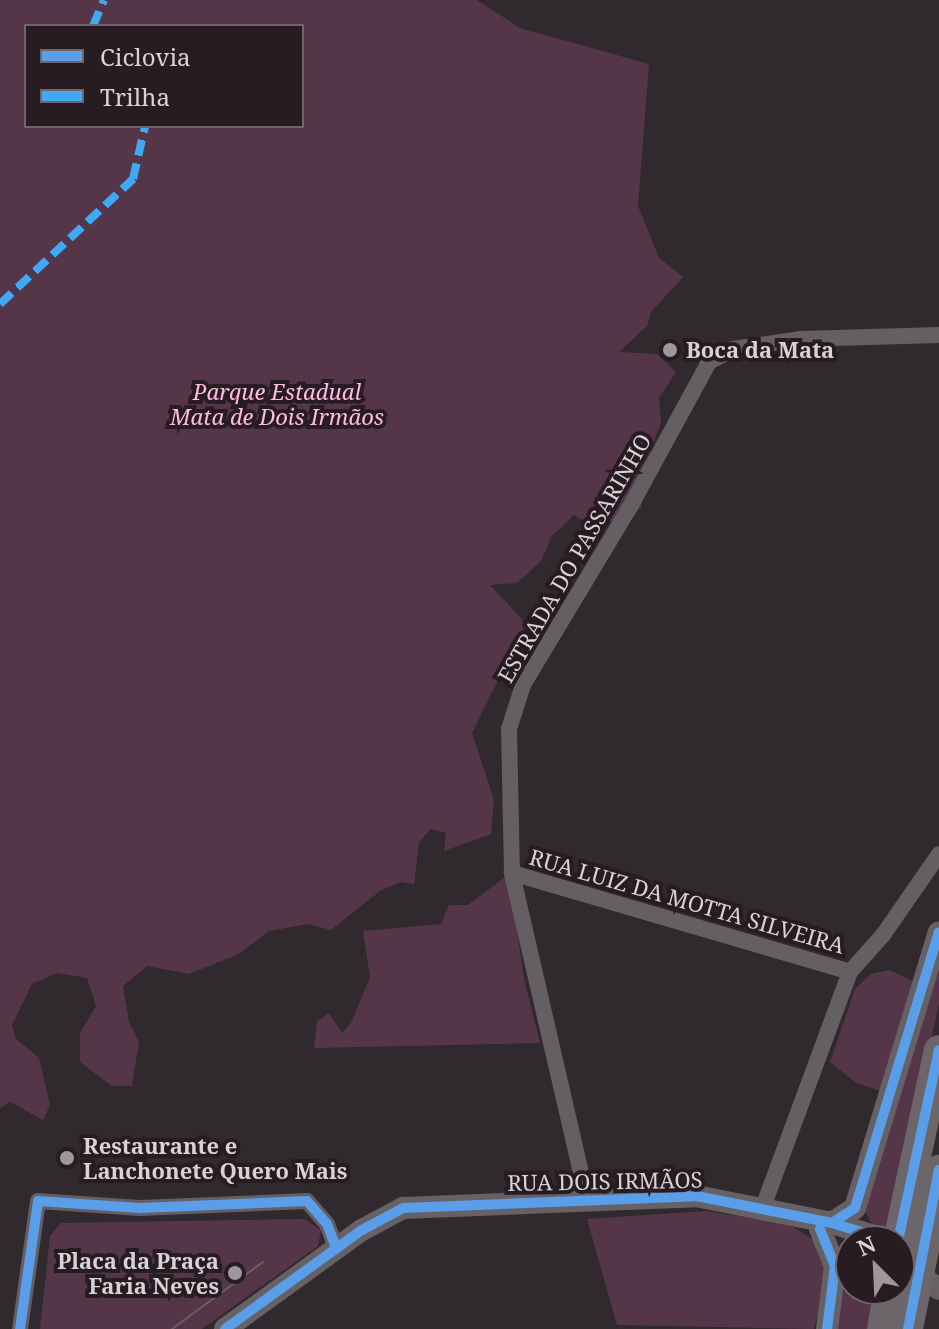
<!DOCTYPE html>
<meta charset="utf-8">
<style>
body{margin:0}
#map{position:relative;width:939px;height:1329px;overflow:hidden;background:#30292d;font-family:"Noto Serif",serif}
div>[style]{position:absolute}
.green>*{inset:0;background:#553649}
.street>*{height:16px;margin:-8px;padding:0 8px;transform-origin:8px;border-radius:8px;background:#635f62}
.secondary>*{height:22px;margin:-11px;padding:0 11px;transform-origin:11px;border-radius:11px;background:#666164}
.highway>*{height:30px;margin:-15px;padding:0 15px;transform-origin:15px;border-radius:15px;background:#6c6569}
.tram>*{height:2px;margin:-1px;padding:0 1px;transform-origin:1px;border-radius:1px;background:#656063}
.highway-bridge>*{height:30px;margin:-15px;padding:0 15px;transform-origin:15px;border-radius:15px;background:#6c6569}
.quiet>*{height:8px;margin-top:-4px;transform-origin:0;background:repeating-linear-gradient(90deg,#3fa9f5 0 16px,transparent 0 24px)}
.cycleway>*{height:10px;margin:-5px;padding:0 5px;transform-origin:5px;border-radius:5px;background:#5a9eea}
.dots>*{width:22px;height:22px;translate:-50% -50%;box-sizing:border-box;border:4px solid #281c23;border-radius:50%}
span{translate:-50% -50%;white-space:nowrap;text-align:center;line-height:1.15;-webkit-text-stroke:8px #281c23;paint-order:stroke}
.poi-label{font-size:22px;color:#dad2d7;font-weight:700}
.left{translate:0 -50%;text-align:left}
.right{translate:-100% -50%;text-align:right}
.park-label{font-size:22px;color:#fdbbe2;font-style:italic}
.street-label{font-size:22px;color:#dad2d7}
.legend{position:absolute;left:24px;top:24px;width:280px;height:104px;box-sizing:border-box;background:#281c23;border:2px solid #6f656b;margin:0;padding:10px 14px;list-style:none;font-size:24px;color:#dad2d7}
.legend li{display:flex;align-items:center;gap:16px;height:40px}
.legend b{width:40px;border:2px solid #6f656b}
.north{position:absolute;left:835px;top:1225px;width:80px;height:80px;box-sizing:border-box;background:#281c23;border:2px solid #6f656b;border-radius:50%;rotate:336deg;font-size:22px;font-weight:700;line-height:32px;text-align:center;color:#dad2d7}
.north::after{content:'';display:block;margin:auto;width:28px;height:36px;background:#9e979c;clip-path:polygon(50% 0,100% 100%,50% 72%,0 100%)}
</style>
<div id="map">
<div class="green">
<div style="clip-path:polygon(evenodd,0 0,477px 0,520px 28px,649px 64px,638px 206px,659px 258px,683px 277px,651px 312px,647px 326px,619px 352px,657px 354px,676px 372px,659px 398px,661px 423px,646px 462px,641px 508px,595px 528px,574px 515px,552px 536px,541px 561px,517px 583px,490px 585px,522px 619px,524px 633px,510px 644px,509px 658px,472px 733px,494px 800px,491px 834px,444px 851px,446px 833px,431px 829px,419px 842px,414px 884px,400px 882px,380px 891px,331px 930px,308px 924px,269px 931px,239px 954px,189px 974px,147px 966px,123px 986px,129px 1022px,139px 1042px,132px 1086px,112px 1086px,80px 1062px,80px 1033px,96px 1006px,87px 978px,57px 973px,32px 984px,12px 1025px,16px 1039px,39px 1058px,50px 1105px,43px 1120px,10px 1102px,0 1108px,0 0,26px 26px,302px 26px,302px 126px,26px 126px,26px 26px)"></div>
<div style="clip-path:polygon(509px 874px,524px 979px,540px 1043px,314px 1048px,317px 1021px,329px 1013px,342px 1033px,351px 1023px,370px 977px,363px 931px,441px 924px,449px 905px,468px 905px)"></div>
<div style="clip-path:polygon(939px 964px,939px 1003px,891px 1229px,885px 1230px,871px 1222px,864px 1209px)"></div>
<div style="clip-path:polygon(889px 970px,917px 983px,881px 1091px,856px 1083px,830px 1062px,855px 989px,871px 974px)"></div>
<div style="clip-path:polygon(705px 1211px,787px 1223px,817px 1242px,830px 1270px,814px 1329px,617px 1325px,587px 1219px)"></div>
<div style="clip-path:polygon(304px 1219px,321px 1230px,318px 1246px,202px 1329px,40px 1329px,50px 1236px,61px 1223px)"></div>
<div style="clip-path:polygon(850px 1250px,851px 1289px,878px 1289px,871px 1329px,834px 1329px,840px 1265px)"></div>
</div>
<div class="street">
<div style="left:512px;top:873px;width:352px;rotate:16.3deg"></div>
<div style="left:588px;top:1203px;width:339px;rotate:-103deg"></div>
<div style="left:512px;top:873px;width:144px;rotate:-91.2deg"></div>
<div style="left:509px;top:729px;width:46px;rotate:-72.3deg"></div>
<div style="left:523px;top:685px;width:208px;rotate:-59deg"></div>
<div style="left:630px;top:507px;width:165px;rotate:-61.4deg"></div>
<div style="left:709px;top:362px;width:27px;rotate:-28deg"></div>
<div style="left:733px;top:349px;width:69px;rotate:-8.4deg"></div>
<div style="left:801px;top:339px;width:138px;rotate:-1.7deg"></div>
<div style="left:763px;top:1207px;width:251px;rotate:-69.7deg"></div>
<div style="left:850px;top:972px;width:50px;rotate:-48.3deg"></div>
<div style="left:883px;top:935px;width:98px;rotate:-55.3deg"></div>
<div style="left:20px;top:1329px;width:129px;rotate:-82deg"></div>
<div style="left:38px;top:1201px;width:102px;rotate:3.9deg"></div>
<div style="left:140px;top:1208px;width:167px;rotate:-2.4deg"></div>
<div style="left:307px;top:1201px;width:30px;rotate:49deg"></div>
<div style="left:327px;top:1224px;width:26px;rotate:69deg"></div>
</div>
<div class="secondary">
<div style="left:832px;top:1223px;width:27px;rotate:-33deg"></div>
<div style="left:855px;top:1208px;width:288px;rotate:-73.1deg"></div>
<div style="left:820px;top:1229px;width:40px;rotate:68deg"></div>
<div style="left:835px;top:1266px;width:64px;rotate:97.2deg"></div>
<div style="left:899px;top:1260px;width:49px;rotate:35.9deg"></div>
<div style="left:225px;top:1329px;width:169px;rotate:-35.9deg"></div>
<div style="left:362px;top:1230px;width:47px;rotate:-28.2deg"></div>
<div style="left:403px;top:1208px;width:293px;rotate:-2.3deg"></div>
<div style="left:696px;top:1196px;width:139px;rotate:11.2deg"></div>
<div style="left:832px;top:1223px;width:62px;rotate:17deg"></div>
</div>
<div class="highway">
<div style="left:931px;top:1216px;width:47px;rotate:-80.1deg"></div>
<div style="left:898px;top:1241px;width:195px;rotate:-77.9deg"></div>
<div style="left:882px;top:1329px;width:41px;rotate:-80.1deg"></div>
</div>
<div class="tram">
<div style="left:172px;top:1329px;width:113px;rotate:-36.4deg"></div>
</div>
<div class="highway-bridge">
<div style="left:908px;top:1328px;width:114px;rotate:-78.4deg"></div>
</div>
<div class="quiet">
<div style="left:93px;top:26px;width:28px;rotate:-67deg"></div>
<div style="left:0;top:304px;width:183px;rotate:-43.2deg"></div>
<div style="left:133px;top:179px;width:54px;rotate:-77.2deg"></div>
</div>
<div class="cycleway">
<div style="left:832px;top:1223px;width:27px;rotate:-33deg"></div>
<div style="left:855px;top:1208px;width:288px;rotate:-73.1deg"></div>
<div style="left:820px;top:1229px;width:40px;rotate:68deg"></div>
<div style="left:835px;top:1266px;width:64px;rotate:97.2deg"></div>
<div style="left:898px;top:1241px;width:195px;rotate:-77.9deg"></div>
<div style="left:20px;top:1329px;width:129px;rotate:-82deg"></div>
<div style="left:38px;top:1201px;width:102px;rotate:3.9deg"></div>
<div style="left:140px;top:1208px;width:167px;rotate:-2.4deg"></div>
<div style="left:307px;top:1201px;width:30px;rotate:49deg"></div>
<div style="left:327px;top:1224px;width:26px;rotate:69deg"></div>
<div style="left:225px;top:1329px;width:169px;rotate:-35.9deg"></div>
<div style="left:362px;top:1230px;width:47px;rotate:-28.2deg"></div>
<div style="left:403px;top:1208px;width:293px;rotate:-2.3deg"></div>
<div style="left:696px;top:1196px;width:139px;rotate:11.2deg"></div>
<div style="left:832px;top:1223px;width:62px;rotate:17deg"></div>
<div style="left:908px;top:1329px;width:162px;rotate:-79deg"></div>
</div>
<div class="dots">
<div style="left:670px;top:350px;background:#9e979c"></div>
<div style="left:67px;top:1158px;background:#9e979c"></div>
<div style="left:235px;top:1273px;background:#9e979c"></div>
</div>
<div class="poi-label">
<span class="left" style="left:686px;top:350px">Boca da Mata</span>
<span class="left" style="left:83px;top:1158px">Restaurante e<br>Lanchonete Quero Mais</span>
<span class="right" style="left:219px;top:1273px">Placa da Praça<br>Faria Neves</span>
</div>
<div class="park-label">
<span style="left:277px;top:404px">Parque Estadual<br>Mata de Dois Irmãos</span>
</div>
<div class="street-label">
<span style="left:574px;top:558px;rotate:-60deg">ESTRADA DO PASSARINHO</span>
<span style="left:687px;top:901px;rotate:16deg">RUA LUIZ DA MOTTA SILVEIRA</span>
<span style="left:605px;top:1181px;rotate:-1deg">RUA DOIS IRMÃOS</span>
</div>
<ul class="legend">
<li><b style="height:10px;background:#5a9eea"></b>Ciclovia</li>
<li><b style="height:10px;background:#3fa9f5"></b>Trilha</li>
</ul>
<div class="north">N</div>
</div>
